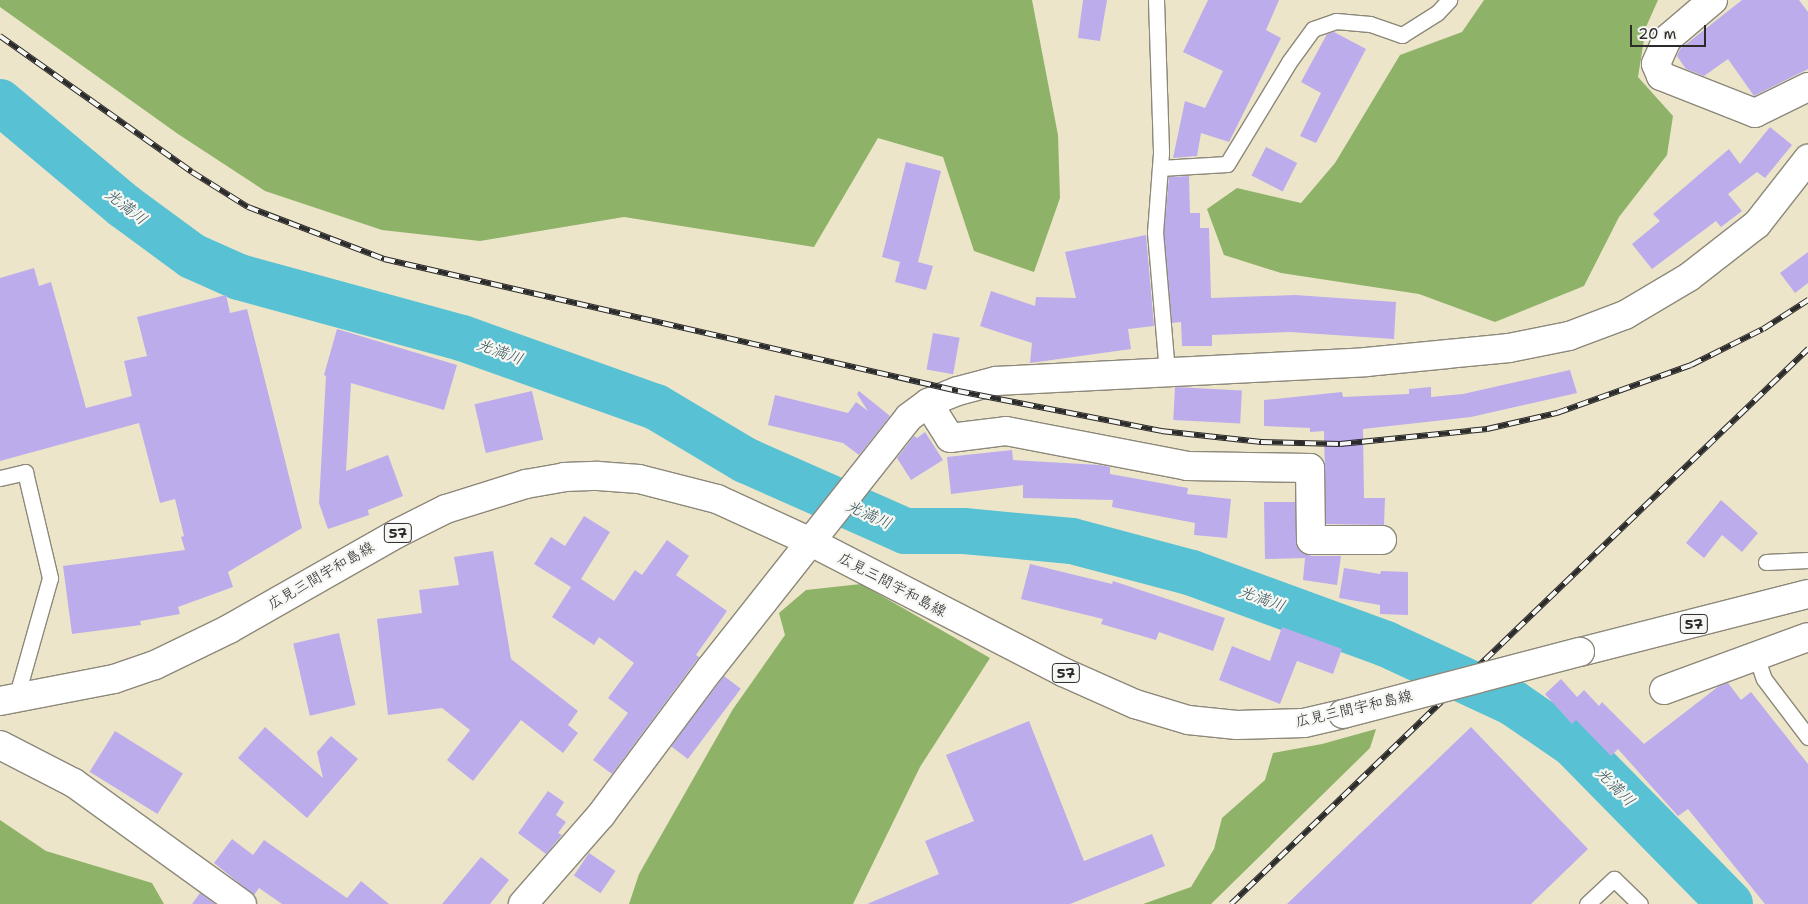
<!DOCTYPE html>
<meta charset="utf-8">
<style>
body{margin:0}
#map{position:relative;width:1808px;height:904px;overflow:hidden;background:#ede5c9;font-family:"Shantell Sans","Klee One",sans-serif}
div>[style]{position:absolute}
.forest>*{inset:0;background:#8eb267}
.river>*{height:46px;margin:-23px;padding:0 23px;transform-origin:23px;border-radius:23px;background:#58c2d4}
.building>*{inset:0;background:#bcacec;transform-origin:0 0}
.roads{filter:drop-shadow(1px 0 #8c887a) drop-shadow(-1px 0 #8c887a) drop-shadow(0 1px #8c887a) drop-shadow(0 -1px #8c887a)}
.lane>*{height:15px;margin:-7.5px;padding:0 7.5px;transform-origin:7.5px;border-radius:7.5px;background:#fff}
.street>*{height:28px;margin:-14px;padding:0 14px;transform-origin:14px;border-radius:14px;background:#fff}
.primary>*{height:28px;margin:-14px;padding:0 14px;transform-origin:14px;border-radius:14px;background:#fff}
.rail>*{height:5.5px;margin-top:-2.75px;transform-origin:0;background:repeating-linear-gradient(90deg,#f6f6f2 0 11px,#2b2b2b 0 22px);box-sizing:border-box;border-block:1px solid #2b2b2b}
.bridges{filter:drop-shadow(1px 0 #8c887a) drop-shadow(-1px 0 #8c887a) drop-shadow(0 1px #8c887a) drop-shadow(0 -1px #8c887a)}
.primary-bridge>*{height:28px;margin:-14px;padding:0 14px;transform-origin:14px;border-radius:14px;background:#fff}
span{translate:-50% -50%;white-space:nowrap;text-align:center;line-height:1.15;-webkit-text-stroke:4.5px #f6f6f2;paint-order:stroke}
.shield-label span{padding:1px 4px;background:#f6f6f2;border:1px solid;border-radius:4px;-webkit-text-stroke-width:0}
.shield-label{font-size:14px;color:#2b2b2b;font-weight:700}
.street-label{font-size:15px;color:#2b2b2b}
.water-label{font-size:16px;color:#38585e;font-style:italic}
.scale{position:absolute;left:1630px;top:25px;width:76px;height:22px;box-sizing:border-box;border:2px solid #2b2b2b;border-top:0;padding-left:6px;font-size:15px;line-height:18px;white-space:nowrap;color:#2b2b2b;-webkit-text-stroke:4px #f6f6f2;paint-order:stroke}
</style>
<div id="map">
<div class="forest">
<div style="clip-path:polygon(0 0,1032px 0,1058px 135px,1060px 198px,1034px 272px,974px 251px,943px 157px,878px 138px,814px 247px,624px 217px,480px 241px,382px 230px,265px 191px,178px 134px,0 7px)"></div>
<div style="clip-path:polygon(1484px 0,1658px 0,1646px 27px,1638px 77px,1673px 116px,1667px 155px,1619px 217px,1584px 286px,1495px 322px,1419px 294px,1281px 273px,1224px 255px,1207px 209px,1237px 188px,1301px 203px,1335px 163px,1400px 55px,1462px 32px)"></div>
<div style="clip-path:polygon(861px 584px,990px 658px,920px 767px,853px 904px,629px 904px,639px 874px,733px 709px,785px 635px,779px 613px,806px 590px)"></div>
<div style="clip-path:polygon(1376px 729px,1370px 748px,1211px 904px,1143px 904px,1191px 887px,1214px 849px,1222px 818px,1265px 780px,1273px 753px,1322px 744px)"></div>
<div style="clip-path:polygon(0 820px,46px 851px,152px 883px,164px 904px,0 904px)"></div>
</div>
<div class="river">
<div style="left:0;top:102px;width:162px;rotate:40deg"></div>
<div style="left:124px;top:206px;width:84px;rotate:36.3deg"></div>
<div style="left:192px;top:256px;width:51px;rotate:24.1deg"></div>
<div style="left:239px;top:277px;width:231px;rotate:15.3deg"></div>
<div style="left:462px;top:338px;width:206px;rotate:19.6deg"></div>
<div style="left:656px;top:407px;width:104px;rotate:30.8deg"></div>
<div style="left:745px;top:460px;width:175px;rotate:23.9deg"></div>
<div style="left:905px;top:531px;width:59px"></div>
<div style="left:964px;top:531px;width:108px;rotate:5.3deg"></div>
<div style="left:1072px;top:541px;width:124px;rotate:14.9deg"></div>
<div style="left:1192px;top:573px;width:207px;rotate:20.1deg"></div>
<div style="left:1386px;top:644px;width:140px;rotate:24.9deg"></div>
<div style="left:1513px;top:703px;width:73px;rotate:34.3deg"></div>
<div style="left:1573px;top:744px;width:224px;rotate:45.5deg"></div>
</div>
<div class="building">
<div style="clip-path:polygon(1083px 0,1107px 0,1100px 41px,1078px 38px)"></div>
<div style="clip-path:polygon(1208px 0,1279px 0,1266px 30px,1281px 38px,1229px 142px,1201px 133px,1197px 156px,1173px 158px,1185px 101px,1205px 108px,1223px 71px,1183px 52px)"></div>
<div style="clip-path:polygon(1742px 0,1799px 0,1808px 12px,1808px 69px,1754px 96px,1728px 59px,1704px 76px,1686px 69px,1677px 56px,1680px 49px)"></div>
<div style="clip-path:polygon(1334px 32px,1366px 49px,1316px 143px,1300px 136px,1321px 93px,1301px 82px,1327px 34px)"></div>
<div style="clip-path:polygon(1770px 127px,1792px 145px,1765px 178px,1757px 172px,1728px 194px,1742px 211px,1721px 227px,1716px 221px,1652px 269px,1632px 244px,1660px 221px,1653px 214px,1729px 149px,1740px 164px)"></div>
<div style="left:1266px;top:147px;width:35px;height:32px;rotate:27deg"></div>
<div style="clip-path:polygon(906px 162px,941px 171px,918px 262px,933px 266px,926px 290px,895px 282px,900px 262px,882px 257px)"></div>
<div style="clip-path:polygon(1189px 176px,1190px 213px,1200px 213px,1200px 228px,1209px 228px,1211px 298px,1295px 295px,1396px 302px,1394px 339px,1290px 332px,1212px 335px,1212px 346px,1182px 346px,1181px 322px,1172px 323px,1164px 232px,1169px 177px)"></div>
<div style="clip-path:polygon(1146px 235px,1154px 326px,1128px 329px,1131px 349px,1030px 363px,1032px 343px,980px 326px,991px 291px,1035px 306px,1036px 297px,1076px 298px,1065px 252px)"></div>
<div style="clip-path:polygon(1808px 252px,1808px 283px,1795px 293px,1780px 273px)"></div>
<div style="clip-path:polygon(34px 268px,39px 286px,51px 282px,86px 408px,132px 396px,124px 361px,147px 356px,137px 317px,226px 295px,230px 313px,247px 309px,302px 528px,228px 572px,233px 587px,178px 607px,180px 614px,140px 621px,141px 625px,72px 634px,63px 566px,185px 550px,181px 537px,184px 536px,175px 499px,160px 503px,139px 423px,0 461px,0 278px)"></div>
<div style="clip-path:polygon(337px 329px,457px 365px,444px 410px,351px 383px,346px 471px,388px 455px,403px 496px,368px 510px,369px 515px,328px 529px,319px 503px,326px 376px,324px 375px)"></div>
<div style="left:933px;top:333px;width:27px;height:37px;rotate:10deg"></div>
<div style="clip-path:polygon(1570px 370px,1577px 393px,1471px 417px,1363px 429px,1364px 498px,1385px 498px,1384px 525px,1326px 524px,1324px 431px,1310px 432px,1310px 428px,1264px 426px,1264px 400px,1342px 392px,1343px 397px,1409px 394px,1409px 389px,1431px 387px,1431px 397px,1463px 394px)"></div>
<div style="left:1175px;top:387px;width:67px;height:33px;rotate:3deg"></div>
<div style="left:532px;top:391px;width:50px;height:59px;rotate:77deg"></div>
<div style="clip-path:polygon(859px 391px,890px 416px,859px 455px,843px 443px,768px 425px,775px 395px,848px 413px,856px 402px,868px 411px,857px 394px)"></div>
<div style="clip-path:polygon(925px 432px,943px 460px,911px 480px,897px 458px,914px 436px,917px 438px)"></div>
<div style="clip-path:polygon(1012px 450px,1013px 460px,1100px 465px,1110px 467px,1110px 474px,1188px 488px,1187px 494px,1231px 499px,1227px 538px,1194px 535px,1195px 523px,1112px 507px,1113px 500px,1023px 498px,1023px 485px,951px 494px,947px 457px)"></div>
<div style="clip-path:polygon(1721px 500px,1758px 533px,1742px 552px,1722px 535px,1704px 558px,1686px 543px)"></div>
<div style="clip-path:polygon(1264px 502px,1295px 502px,1297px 547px,1311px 556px,1341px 556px,1337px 585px,1303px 580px,1305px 558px,1265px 559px)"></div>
<div style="clip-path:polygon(584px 516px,610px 532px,581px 579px,614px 601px,635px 570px,642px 575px,667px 540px,689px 556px,676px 575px,727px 611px,696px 655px,699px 657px,612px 774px,593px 760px,628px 713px,608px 698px,634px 663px,599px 637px,594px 645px,552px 617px,571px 587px,534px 564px,551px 537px,565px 546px)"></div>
<div style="clip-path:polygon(493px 551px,511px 659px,578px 711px,568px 725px,578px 733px,563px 753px,521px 720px,473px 781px,447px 760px,470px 730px,442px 708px,388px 715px,377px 619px,422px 613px,419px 590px,459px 585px,454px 557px)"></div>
<div style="clip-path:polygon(1030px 564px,1112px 584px,1113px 581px,1225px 618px,1213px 651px,1159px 632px,1156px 640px,1101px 624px,1103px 619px,1021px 599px)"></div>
<div style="clip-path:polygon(1344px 568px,1380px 574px,1381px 571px,1408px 572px,1408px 615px,1380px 614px,1380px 605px,1339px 598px)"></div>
<div style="clip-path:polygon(1282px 627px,1342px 649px,1333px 674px,1297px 661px,1280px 704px,1219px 680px,1232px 646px,1270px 661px)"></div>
<div style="left:339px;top:633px;width:74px;height:47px;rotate:77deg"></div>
<div style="left:724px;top:676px;width:21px;height:88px;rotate:37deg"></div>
<div style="clip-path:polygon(1561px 679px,1577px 697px,1584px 690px,1599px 706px,1602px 702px,1644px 744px,1719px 686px,1728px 683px,1741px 700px,1751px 692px,1808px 764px,1808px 904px,1765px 904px,1688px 809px,1678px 816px,1618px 749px,1611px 756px,1576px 720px,1572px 724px,1545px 694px)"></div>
<div style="clip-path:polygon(1029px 721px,1084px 861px,1152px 834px,1165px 866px,1070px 904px,867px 904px,939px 874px,925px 841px,974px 821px,946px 755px)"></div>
<div style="clip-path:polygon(265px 727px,323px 778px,317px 752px,331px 736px,358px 759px,307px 818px,238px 758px)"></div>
<div style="clip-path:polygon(1471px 727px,1588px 849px,1531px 904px,1287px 904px)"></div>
<div style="left:115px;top:731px;width:80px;height:48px;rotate:32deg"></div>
<div style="clip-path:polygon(548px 791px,564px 802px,556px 815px,566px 822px,558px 833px,562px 835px,546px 854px,518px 833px)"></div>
<div style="clip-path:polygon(232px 839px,253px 855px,264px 840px,347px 898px,361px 881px,389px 904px,282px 904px,259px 888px,254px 895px,214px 863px)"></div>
<div style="left:589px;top:853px;width:32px;height:27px;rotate:34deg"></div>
<div style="clip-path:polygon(481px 857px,509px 880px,490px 904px,442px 904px)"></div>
<div style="clip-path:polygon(200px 893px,215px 904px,192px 904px)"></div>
</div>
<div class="roads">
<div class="lane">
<div style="left:1156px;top:0;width:153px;rotate:88.1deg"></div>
<div style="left:1161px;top:153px;width:79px;rotate:94.3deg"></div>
<div style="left:1155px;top:232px;width:141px;rotate:85.1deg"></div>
<div style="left:1160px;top:168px;width:67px;rotate:-3.4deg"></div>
<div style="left:1227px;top:164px;width:119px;rotate:-58.7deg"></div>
<div style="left:1289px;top:62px;width:41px;rotate:-54deg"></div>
<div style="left:1313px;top:29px;width:24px;rotate:-19deg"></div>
<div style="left:1336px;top:21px;width:34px;rotate:5deg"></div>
<div style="left:1370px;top:24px;width:34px;rotate:19deg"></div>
<div style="left:1402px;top:35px;width:41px;rotate:-32.2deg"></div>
<div style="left:1437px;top:13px;width:18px;rotate:-47deg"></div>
<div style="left:0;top:478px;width:26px;rotate:-13deg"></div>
<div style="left:25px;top:472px;width:109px;rotate:76.7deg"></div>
<div style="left:50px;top:578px;width:125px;rotate:105.8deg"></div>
<div style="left:1766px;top:562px;width:42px;rotate:-2.7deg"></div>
<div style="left:1756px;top:656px;width:24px;rotate:71deg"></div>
<div style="left:1764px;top:679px;width:73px;rotate:52.8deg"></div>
<div style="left:1587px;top:904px;width:37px;rotate:-43deg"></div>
<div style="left:1614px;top:879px;width:36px;rotate:44deg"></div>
</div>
<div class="street">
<div style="left:1713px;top:0;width:60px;rotate:139.7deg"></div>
<div style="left:1667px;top:39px;width:27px;rotate:114deg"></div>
<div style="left:1656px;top:64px;width:13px;rotate:67deg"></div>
<div style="left:1661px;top:76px;width:101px;rotate:21.5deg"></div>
<div style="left:1755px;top:113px;width:59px;rotate:-26.1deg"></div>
<div style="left:928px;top:403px;width:41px;rotate:57.8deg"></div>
<div style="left:950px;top:438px;width:56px;rotate:-7.1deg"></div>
<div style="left:1006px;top:431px;width:184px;rotate:10.9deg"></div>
<div style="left:1187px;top:466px;width:123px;rotate:0.9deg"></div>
<div style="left:1310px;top:468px;width:72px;rotate:89.2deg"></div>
<div style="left:1311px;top:540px;width:71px"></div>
<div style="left:1664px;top:690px;width:153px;rotate:-20.2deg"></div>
<div style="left:0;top:745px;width:83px;rotate:27.2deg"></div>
<div style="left:74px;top:783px;width:207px;rotate:35.8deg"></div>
<div style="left:523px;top:904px;width:118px;rotate:-48.8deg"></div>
<div style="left:601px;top:815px;width:182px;rotate:-53.3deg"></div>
<div style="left:710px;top:669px;width:321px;rotate:-51.7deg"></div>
<div style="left:909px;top:417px;width:24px;rotate:-36deg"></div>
<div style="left:928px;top:403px;width:32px;rotate:-22deg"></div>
<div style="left:958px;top:391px;width:39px;rotate:-15deg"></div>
<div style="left:996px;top:381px;width:370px;rotate:-2.9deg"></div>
<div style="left:1366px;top:362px;width:144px;rotate:-5.6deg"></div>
<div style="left:1509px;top:348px;width:61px;rotate:-11.3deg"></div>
<div style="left:1569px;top:336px;width:60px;rotate:-20.6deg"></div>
<div style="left:1625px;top:315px;width:74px;rotate:-30.7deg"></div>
<div style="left:1689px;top:277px;width:86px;rotate:-37.9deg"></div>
<div style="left:1757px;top:224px;width:83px;rotate:-51.9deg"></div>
</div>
<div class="primary">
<div style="left:1580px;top:652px;width:235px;rotate:-14.3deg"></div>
<div style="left:0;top:701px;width:116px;rotate:-10.9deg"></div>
<div style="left:114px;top:679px;width:43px;rotate:-18.9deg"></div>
<div style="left:155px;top:665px;width:82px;rotate:-25.9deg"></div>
<div style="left:229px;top:629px;width:194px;rotate:-29.6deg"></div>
<div style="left:398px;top:533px;width:54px;rotate:-26.6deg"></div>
<div style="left:446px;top:509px;width:84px;rotate:-17.4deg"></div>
<div style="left:526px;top:484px;width:39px;rotate:-10deg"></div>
<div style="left:564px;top:477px;width:34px;rotate:-2deg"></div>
<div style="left:598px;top:476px;width:41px;rotate:4.2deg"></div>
<div style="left:639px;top:479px;width:81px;rotate:14.4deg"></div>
<div style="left:717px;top:499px;width:103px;rotate:24.6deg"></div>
<div style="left:811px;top:542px;width:284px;rotate:27.3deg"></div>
<div style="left:1063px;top:672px;width:79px;rotate:24deg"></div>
<div style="left:1135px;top:704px;width:55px;rotate:16.8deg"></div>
<div style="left:1188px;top:720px;width:49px;rotate:5.8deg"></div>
<div style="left:1237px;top:725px;width:67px;rotate:-1.7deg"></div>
<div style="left:1304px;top:723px;width:40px;rotate:-13deg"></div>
</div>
</div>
<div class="rail">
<div style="left:0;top:36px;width:235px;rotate:35.3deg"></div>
<div style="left:192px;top:172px;width:66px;rotate:32deg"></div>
<div style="left:248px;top:207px;width:146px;rotate:20.9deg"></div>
<div style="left:384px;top:259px;width:589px;rotate:12.95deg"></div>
<div style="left:958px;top:391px;width:207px;rotate:11.1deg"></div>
<div style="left:1161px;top:431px;width:101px;rotate:6.3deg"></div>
<div style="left:1261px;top:442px;width:79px;rotate:1.5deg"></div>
<div style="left:1340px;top:444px;width:148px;rotate:-5.8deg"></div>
<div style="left:1487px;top:429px;width:72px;rotate:-12.9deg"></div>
<div style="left:1557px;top:413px;width:142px;rotate:-19.7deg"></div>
<div style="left:1691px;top:365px;width:80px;rotate:-26.6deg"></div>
<div style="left:1763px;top:329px;width:54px;rotate:-32.8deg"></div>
<div style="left:1231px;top:904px;width:801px;rotate:-43.89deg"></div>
</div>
<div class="bridges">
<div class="primary-bridge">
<div style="left:1343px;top:714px;width:245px;rotate:-14.7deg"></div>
</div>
</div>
<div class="shield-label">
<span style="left:398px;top:533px">57</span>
<span style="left:1694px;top:624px">57</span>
<span style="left:1066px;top:673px">57</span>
</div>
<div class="street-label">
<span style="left:321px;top:576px;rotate:-30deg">広見三間宇和島線</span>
<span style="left:892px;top:585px;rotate:28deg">広見三間宇和島線</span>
<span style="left:1354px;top:709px;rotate:-13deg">広見三間宇和島線</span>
</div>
<div class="water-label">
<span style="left:126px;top:207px;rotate:38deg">光満川</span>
<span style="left:500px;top:352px;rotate:20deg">光満川</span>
<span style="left:869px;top:515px;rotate:24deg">光満川</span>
<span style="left:1262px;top:599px;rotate:20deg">光満川</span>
<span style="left:1615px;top:787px;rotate:45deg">光満川</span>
</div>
<div class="scale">20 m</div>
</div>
